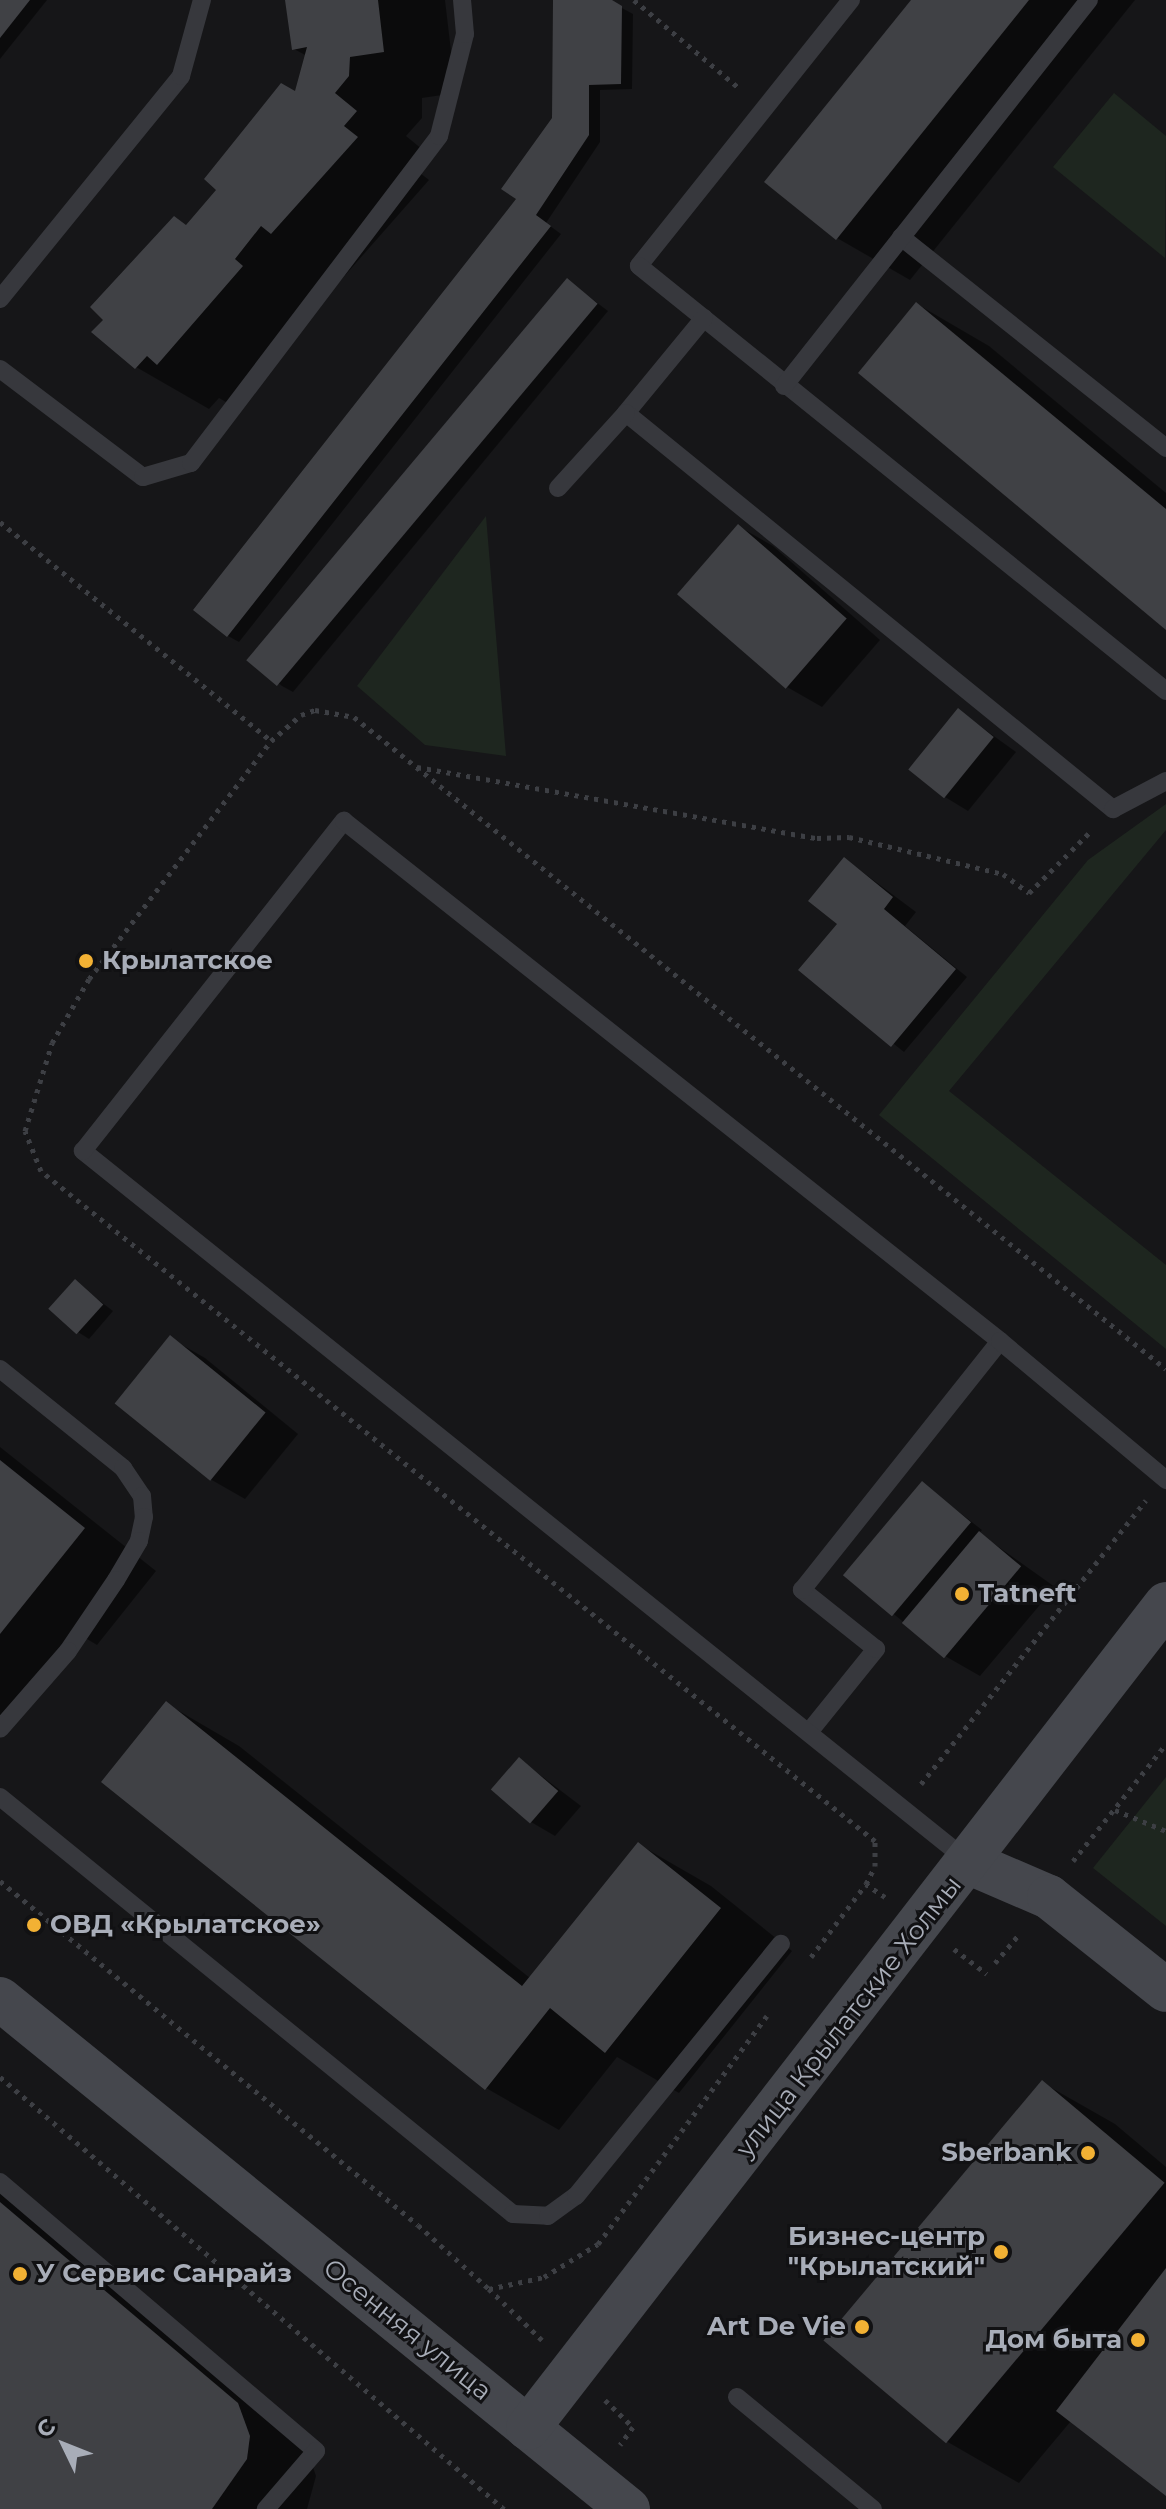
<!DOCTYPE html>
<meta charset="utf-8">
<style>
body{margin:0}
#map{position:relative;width:1166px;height:2509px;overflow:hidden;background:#161618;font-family:Montserrat,sans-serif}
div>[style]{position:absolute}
.green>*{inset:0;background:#1e261f}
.shadow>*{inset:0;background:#0007}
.building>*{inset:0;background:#404145;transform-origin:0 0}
.path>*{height:5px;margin-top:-2.5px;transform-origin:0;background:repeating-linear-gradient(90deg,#3d3f44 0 4px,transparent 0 10px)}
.lane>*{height:18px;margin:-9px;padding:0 9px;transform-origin:9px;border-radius:9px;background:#37383d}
.secondary>*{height:44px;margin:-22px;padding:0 22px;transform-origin:22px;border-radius:22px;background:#45474d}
.dots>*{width:22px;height:22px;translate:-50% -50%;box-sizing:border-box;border:4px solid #111113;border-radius:50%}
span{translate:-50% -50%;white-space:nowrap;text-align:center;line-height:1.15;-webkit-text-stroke:6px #111113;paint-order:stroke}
.poi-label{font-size:26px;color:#a8adb8;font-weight:700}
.left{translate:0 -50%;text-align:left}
.right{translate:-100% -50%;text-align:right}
.street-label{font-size:26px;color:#a8adb8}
.north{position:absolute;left:24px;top:2405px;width:80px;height:80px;-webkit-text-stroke:6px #111113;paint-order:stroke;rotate:313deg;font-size:22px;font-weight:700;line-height:32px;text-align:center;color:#a8adb8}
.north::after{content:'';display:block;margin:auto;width:28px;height:36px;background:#a8adb8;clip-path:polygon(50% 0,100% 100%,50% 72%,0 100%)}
</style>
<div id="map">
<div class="green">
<div style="clip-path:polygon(1114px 93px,1166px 136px,1165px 258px,1053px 167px)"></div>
<div style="clip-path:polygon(486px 516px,506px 756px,425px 745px,357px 686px)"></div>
<div style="clip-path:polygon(1166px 804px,1166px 830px,949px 1091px,1166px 1265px,1166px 1349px,879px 1115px,1088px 860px)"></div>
<div style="clip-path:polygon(1166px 1777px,1166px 1926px,1093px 1868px)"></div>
</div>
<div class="shadow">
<div style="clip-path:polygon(0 0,47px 0,0 59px)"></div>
<div style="clip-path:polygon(287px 0,445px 0,456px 93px,422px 98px,422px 118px,406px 136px,428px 154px,415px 169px,429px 180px,231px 405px,219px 398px,209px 409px,136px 367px,188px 226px,297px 94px,307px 56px,294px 49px)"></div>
<div style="clip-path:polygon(555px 0,607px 0,633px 14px,632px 89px,600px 90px,600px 142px,546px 223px,561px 234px,239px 642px,228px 636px,519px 199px,554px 118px)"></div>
<div style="clip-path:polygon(913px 0,1135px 0,910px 280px,837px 238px)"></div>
<div style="clip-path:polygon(567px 280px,608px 311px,293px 692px,282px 686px,252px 661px)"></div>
<div style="clip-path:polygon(917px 304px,989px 346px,1166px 493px,1166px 627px)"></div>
<div style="clip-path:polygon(738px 526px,773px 546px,880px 640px,822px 707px,787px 687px)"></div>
<div style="clip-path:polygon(959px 711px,1016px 752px,968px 811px,945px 797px)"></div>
<div style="clip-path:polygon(845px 859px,916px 912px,905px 926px,967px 977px,904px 1052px,801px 970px,839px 924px)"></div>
<div style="clip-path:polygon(75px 1282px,113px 1311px,89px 1339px,78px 1332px)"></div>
<div style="clip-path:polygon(170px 1338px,205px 1358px,298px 1434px,245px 1499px,210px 1479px,117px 1403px)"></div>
<div style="clip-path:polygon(0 1447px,156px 1571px,97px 1645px,82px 1636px,0 1725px)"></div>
<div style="clip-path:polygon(923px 1484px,982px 1530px,979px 1533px,1055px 1587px,980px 1676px,945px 1656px,846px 1575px)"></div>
<div style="clip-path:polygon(167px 1704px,239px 1746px,530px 1978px,638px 1844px,711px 1886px,792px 1951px,679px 2093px,617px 2057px,559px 2130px,486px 2088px)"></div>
<div style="clip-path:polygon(519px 1759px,581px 1806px,555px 1836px,531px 1822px)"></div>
<div style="clip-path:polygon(1043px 2083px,1115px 2124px,1166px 2167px,1166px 2494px,1071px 2421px,1019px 2483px,946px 2441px)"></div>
<div style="clip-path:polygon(0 2187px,305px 2444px,316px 2476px,307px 2509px,0 2509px)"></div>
</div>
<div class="building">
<div style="clip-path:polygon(0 0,30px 0,0 38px)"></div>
<div style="clip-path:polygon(285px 0,378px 0,384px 52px,350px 57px,349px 76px,335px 93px,357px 111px,344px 126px,358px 137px,271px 234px,261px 226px,235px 259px,243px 266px,157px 365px,147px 356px,135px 369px,91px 332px,103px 320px,90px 307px,174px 216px,186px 225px,216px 190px,204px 179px,281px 83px,295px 91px,307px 47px,292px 50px)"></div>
<div style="clip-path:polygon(553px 0,612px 0,622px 6px,621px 84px,589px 85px,589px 135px,536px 215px,551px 226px,227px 637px,193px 610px,516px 199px,501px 189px,552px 118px)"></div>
<div style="clip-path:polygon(911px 0,1029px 0,836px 240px,764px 182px)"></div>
<div style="left:567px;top:278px;width:40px;height:499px;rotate:40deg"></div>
<div style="clip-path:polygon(916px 302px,1166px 509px,1166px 630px,858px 373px)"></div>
<div style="left:738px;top:524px;width:144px;height:93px;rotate:41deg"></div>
<div style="left:958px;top:708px;width:46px;height:79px;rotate:39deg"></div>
<div style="clip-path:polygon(844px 857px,893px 897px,884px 909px,956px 969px,891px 1047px,798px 970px,837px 924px,808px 901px)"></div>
<div style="left:75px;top:1279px;width:38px;height:40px;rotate:42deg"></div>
<div style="left:170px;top:1335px;width:123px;height:88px;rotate:39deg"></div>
<div style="clip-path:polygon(0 1460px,85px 1528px,0 1634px)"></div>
<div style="left:922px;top:1481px;width:64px;height:123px;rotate:40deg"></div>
<div style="left:979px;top:1531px;width:55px;height:120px;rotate:40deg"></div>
<div style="clip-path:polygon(166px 1701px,522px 1986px,638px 1842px,721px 1908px,605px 2053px,550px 2008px,485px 2090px,101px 1782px)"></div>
<div style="left:519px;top:1757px;width:52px;height:43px;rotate:41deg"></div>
<div style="left:1042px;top:2080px;width:160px;height:340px;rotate:40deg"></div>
<div style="clip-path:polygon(0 2202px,238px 2403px,250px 2436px,247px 2459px,212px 2509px,0 2509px)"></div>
<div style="clip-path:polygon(1166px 2268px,1166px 2496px,1056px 2411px)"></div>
</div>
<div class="path">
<div style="left:634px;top:0;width:138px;rotate:40deg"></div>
<div style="left:0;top:522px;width:348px;rotate:38.9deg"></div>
<div style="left:417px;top:767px;width:406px;rotate:10.1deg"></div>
<div style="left:817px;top:838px;width:32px;rotate:-2deg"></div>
<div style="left:849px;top:837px;width:158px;rotate:13.5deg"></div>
<div style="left:1003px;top:874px;width:32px;rotate:36deg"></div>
<div style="left:1029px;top:893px;width:89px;rotate:-45deg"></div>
<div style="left:921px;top:1784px;width:362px;rotate:-51.6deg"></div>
<div style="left:1115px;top:1810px;width:55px;rotate:22.4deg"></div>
<div style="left:1073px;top:1861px;width:149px;rotate:-51.5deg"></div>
<div style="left:0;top:1881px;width:541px;rotate:39.45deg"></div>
<div style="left:418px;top:2225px;width:96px;rotate:42deg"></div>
<div style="left:885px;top:1897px;width:23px;rotate:-146deg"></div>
<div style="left:866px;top:1884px;width:20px;rotate:-63deg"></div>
<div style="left:875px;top:1866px;width:25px;rotate:-90deg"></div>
<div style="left:875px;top:1841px;width:1070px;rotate:-141.22deg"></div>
<div style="left:41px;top:1171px;width:43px;rotate:-111.8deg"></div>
<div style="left:25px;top:1131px;width:92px;rotate:-72.9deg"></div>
<div style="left:52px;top:1043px;width:74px;rotate:-60deg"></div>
<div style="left:89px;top:979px;width:300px;rotate:-52.6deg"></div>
<div style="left:271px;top:741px;width:40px;rotate:-41deg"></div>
<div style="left:301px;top:715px;width:15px;rotate:-20deg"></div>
<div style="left:315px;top:710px;width:40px;rotate:10deg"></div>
<div style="left:354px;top:717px;width:1041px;rotate:38.76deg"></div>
<div style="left:954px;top:1949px;width:41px;rotate:37.1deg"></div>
<div style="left:811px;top:1957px;width:91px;rotate:-53deg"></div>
<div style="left:995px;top:1963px;width:39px;rotate:-50deg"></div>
<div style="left:0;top:2077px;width:664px;rotate:40.6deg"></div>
<div style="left:542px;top:2340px;width:74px;rotate:-136.1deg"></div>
<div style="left:489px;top:2289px;width:56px;rotate:-12.3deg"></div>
<div style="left:544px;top:2277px;width:63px;rotate:-31.4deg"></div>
<div style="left:598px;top:2244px;width:284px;rotate:-53.5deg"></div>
<div style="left:605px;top:2400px;width:39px;rotate:44deg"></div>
<div style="left:633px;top:2427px;width:22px;rotate:126deg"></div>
</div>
<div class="lane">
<div style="left:851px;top:0;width:340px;rotate:128.6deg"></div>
<div style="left:639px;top:266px;width:677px;rotate:38.88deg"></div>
<div style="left:901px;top:237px;width:339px;rotate:38.5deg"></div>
<div style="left:0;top:299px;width:287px;rotate:-50.9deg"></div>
<div style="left:181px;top:76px;width:79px;rotate:-74.6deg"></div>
<div style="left:704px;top:318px;width:123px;rotate:129.4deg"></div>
<div style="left:626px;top:413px;width:628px;rotate:39.12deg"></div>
<div style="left:1113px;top:809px;width:60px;rotate:-27.8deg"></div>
<div style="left:0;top:369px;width:179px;rotate:37.1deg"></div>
<div style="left:143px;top:477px;width:50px;rotate:-16.3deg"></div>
<div style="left:191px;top:463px;width:410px;rotate:-52.8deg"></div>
<div style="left:439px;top:136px;width:105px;rotate:-75.7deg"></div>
<div style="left:465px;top:34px;width:34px;rotate:-95deg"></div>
<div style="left:784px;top:386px;width:492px;rotate:-51.7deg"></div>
<div style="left:558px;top:488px;width:101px;rotate:-47.8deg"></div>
<div style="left:0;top:1369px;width:158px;rotate:38.8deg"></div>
<div style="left:123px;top:1468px;width:34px;rotate:56deg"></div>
<div style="left:142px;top:1496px;width:21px;rotate:85deg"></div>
<div style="left:144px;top:1517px;width:25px;rotate:102deg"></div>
<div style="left:139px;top:1541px;width:45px;rotate:120.5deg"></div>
<div style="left:116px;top:1580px;width:86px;rotate:124.1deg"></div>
<div style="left:68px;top:1651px;width:103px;rotate:131.1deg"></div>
<div style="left:809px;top:1732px;width:107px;rotate:-51.1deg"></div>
<div style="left:876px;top:1649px;width:95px;rotate:-141.4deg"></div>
<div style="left:802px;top:1590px;width:318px;rotate:-51.5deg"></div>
<div style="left:0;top:1797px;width:661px;rotate:39.11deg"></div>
<div style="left:513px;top:2214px;width:35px;rotate:3deg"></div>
<div style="left:548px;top:2216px;width:34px;rotate:-36deg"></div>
<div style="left:576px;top:2196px;width:325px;rotate:-50.9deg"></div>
<div style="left:968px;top:1861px;width:1135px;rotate:-141.26deg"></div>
<div style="left:83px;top:1151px;width:421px;rotate:-51.7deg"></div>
<div style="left:344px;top:821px;width:837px;rotate:38.4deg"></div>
<div style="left:1000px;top:1341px;width:217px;rotate:39.9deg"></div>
<div style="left:0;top:2182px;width:415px;rotate:40.4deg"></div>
<div style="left:316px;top:2451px;width:77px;rotate:130.8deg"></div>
<div style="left:737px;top:2397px;width:176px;rotate:39.5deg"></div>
</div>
<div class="secondary">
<div style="left:970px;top:1863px;width:86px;rotate:23.3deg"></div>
<div style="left:1049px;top:1897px;width:149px;rotate:38.5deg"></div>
<div style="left:0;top:1999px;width:809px;rotate:39.08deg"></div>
<div style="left:528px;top:2428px;width:1042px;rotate:-52.25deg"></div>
</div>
<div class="dots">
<div style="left:86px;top:961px;background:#f2b134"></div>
<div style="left:962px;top:1594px;background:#f2b134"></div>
<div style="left:34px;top:1925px;background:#f2b134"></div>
<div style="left:1088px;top:2153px;background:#f2b134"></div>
<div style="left:1001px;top:2252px;background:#f2b134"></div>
<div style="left:20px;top:2274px;background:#f2b134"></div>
<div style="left:862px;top:2327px;background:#f2b134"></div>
<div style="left:1138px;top:2340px;background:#f2b134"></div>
</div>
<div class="poi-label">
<span class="left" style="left:102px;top:961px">Крылатское</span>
<span class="left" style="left:978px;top:1594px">Tatneft</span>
<span class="left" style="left:50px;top:1925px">ОВД «Крылатское»</span>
<span class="right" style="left:1072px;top:2153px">Sberbank</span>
<span class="right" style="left:985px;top:2252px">Бизнес-центр<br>"Крылатский"</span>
<span class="left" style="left:36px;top:2274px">У Сервис Санрайз</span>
<span class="right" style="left:846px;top:2327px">Art De Vie</span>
<span class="right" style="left:1122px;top:2340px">Дом быта</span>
</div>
<div class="street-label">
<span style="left:849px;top:2017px;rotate:-52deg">улица Крылатские Холмы</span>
<span style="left:407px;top:2330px;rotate:39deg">Осенняя улица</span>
</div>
<div class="north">С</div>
</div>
